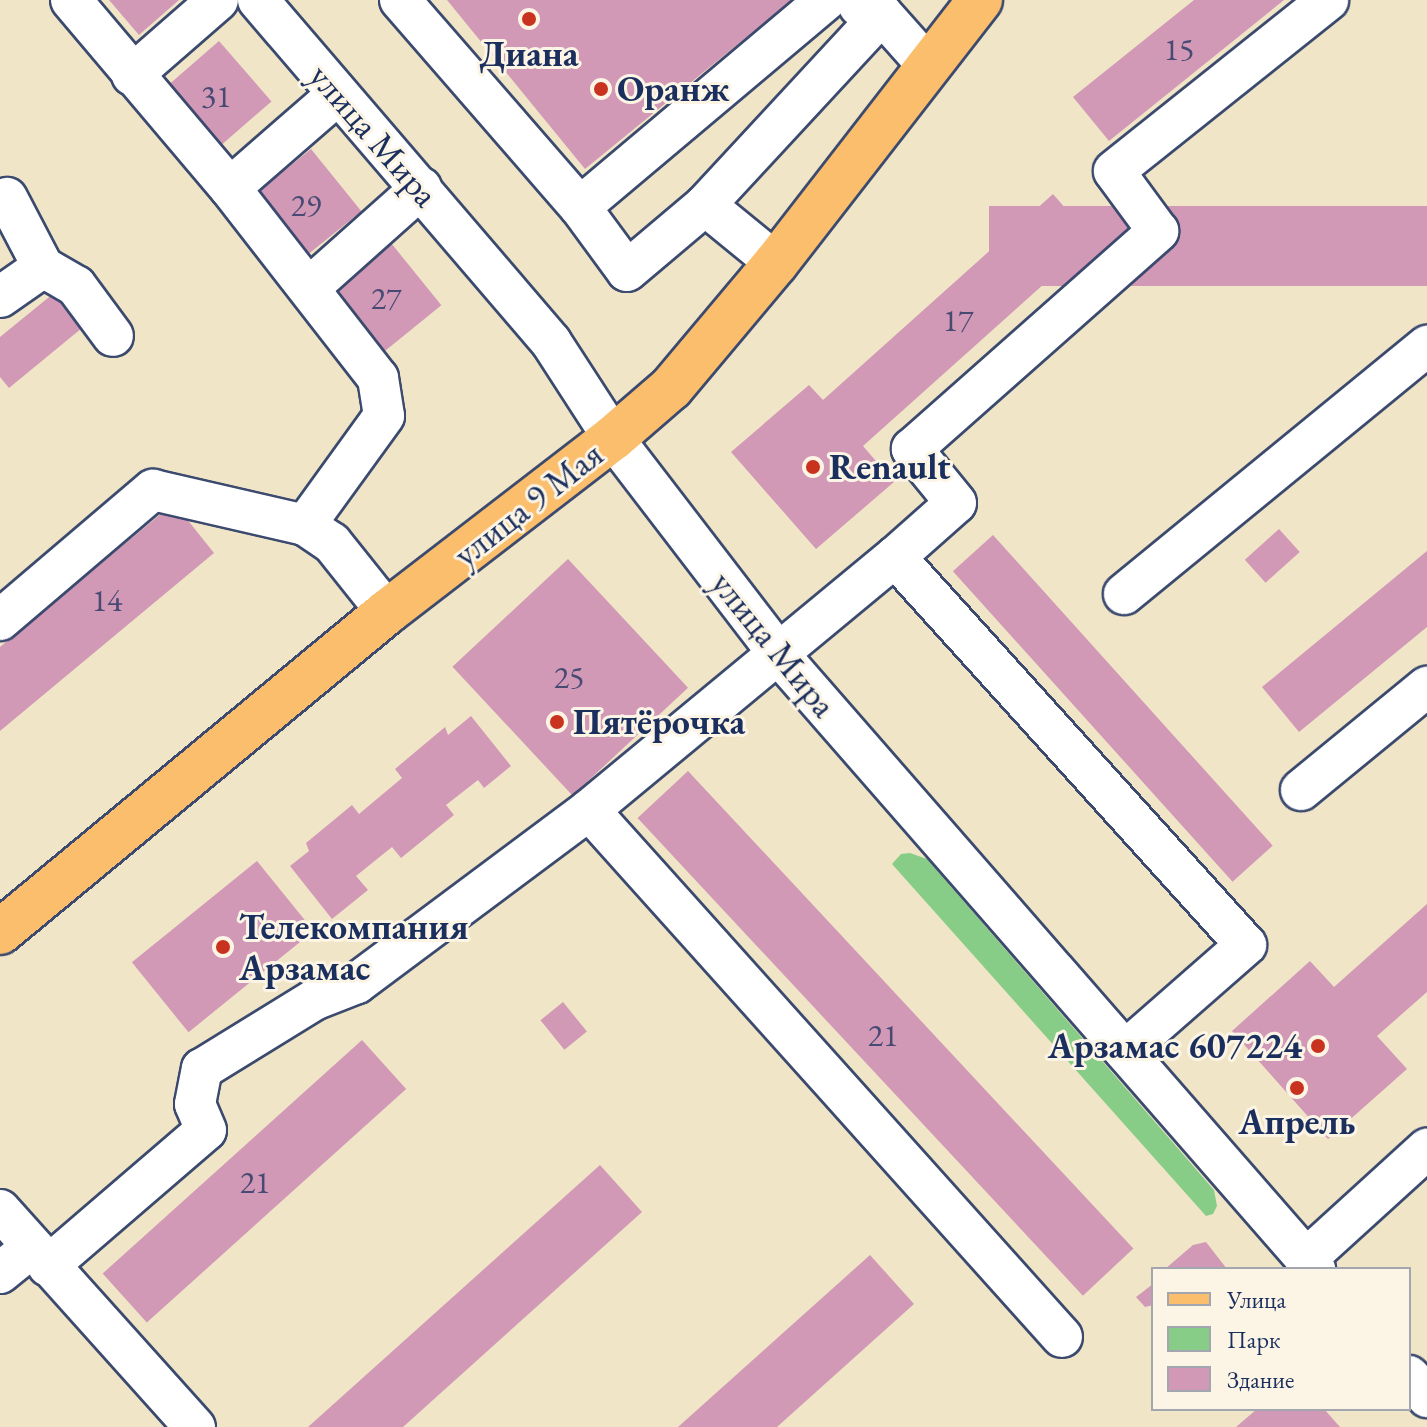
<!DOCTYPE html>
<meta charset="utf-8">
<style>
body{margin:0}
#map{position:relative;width:1427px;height:1427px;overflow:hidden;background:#f0e5c7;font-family:"EB Garamond",serif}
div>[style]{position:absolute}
.green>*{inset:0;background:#87cd88}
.building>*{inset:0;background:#d199b6;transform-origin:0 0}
.roads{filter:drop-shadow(2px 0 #3b4a6e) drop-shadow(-2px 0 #3b4a6e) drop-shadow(0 2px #3b4a6e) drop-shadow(0 -2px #3b4a6e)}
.minor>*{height:40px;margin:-20px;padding:0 20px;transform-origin:20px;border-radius:20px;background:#fff}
.major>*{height:44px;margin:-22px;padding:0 22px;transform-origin:22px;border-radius:22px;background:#fabe6d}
.dots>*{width:22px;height:22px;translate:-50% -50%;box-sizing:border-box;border:4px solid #fcf5e5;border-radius:50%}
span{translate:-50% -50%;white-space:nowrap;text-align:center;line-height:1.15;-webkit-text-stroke:6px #fcf5e5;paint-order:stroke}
.number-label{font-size:32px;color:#484a74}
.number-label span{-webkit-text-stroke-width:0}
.poi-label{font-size:36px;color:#1b2f5e;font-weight:700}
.left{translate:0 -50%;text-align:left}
.right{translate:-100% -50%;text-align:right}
.street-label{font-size:36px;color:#1b2f5e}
.legend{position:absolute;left:1151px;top:1267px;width:260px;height:144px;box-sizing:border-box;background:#fcf5e5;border:2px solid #a2a6af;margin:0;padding:10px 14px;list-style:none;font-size:24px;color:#1b2f5e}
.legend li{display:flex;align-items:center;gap:16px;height:40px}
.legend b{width:40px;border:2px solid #a2a6af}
</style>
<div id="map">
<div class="green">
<div style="clip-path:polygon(910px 853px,927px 859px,1214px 1190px,1217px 1206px,1213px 1214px,1206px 1216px,892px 864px,901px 854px)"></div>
</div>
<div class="building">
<div style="clip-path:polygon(109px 0,179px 0,139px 35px)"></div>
<div style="clip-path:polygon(447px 0,792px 0,585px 169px)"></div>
<div style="clip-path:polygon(1194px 0,1284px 0,1109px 141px,1073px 97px)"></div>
<div style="left:219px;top:41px;width:80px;height:77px;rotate:49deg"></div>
<div style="left:311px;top:149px;width:80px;height:78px;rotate:51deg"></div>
<div style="clip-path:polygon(1053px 194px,1093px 240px,863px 446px,894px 482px,816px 549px,731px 452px,809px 385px,823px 400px)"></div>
<div style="left:1427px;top:206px;width:80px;height:438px;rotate:90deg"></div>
<div style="left:391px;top:243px;width:80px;height:77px;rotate:51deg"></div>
<div style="clip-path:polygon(54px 293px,82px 328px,9px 388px,0 377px,0 337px)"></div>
<div style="clip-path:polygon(174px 503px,214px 553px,0 731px,0 647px)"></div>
<div style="left:1279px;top:529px;width:31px;height:46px;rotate:48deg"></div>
<div style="left:993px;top:535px;width:418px;height:54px;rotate:48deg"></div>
<div style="clip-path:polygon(1427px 551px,1427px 627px,1299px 732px,1262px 687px)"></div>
<div style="left:568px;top:559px;width:176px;height:158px;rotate:47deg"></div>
<div style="clip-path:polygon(471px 716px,511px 766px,484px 788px,478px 780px,446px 805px,454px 815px,401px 858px,392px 847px,356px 876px,368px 890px,332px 919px,290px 866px,309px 851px,306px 843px,352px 805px,359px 814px,402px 778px,395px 769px,445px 727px,448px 735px)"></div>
<div style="left:688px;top:771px;width:653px;height:69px;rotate:47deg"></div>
<div style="left:257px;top:861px;width:90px;height:161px;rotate:51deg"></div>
<div style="clip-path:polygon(1427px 904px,1427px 992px,1377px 1036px,1407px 1069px,1328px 1139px,1232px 1031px,1310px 961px,1334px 987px)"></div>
<div style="left:563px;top:1002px;width:38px;height:29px;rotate:51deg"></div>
<div style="left:362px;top:1040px;width:66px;height:349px;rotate:48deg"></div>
<div style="clip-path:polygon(600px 1165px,642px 1212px,403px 1427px,308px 1427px)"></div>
<div style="clip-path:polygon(1206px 1242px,1227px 1269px,1165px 1269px,1193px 1245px)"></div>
<div style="clip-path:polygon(870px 1255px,914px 1304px,777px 1427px,678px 1427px)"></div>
<div style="clip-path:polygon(1153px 1284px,1153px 1305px,1145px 1307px,1136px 1297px)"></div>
<div style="clip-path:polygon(1257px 1409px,1324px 1409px,1340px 1427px,1236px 1427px)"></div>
</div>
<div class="roads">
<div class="minor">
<div style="left:71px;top:0;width:246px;rotate:49.8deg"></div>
<div style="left:230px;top:188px;width:143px;rotate:-41deg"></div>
<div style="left:258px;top:0;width:450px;rotate:49.4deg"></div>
<div style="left:551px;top:342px;width:114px;rotate:57.1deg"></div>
<div style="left:613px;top:438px;width:275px;rotate:52.5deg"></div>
<div style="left:780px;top:656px;width:814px;rotate:48.89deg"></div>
<div style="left:400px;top:0;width:274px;rotate:49deg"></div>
<div style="left:580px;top:207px;width:79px;rotate:53.7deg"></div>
<div style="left:627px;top:271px;width:102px;rotate:-40.2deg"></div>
<div style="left:705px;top:205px;width:260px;rotate:-47.2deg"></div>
<div style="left:859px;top:6px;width:24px;rotate:19deg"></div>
<div style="left:882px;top:14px;width:71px;rotate:48.4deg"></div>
<div style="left:132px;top:75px;width:114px;rotate:-41.1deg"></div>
<div style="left:230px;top:188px;width:241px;rotate:52.1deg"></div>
<div style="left:378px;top:378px;width:38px;rotate:81deg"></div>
<div style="left:384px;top:416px;width:135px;rotate:125.9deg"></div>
<div style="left:705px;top:205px;width:92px;rotate:39.2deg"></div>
<div style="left:580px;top:207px;width:322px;rotate:-40.1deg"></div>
<div style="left:43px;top:267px;width:38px;rotate:30deg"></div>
<div style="left:76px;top:286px;width:62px;rotate:53.5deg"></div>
<div style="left:310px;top:287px;width:149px;rotate:-41.7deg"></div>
<div style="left:0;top:297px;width:52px;rotate:-34.9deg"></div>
<div style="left:43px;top:267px;width:78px;rotate:-117.6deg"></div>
<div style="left:895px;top:557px;width:81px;rotate:-41.5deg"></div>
<div style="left:956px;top:503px;width:70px;rotate:-129.2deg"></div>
<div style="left:912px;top:449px;width:329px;rotate:-41.5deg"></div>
<div style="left:1158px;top:231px;width:74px;rotate:-126.3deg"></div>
<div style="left:1114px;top:171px;width:274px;rotate:-38.6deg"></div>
<div style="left:1124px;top:594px;width:392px;rotate:-39.3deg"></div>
<div style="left:0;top:620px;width:201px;rotate:-40.4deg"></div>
<div style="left:153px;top:490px;width:156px;rotate:13deg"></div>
<div style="left:305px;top:525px;width:32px;rotate:34deg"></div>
<div style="left:332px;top:543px;width:88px;rotate:51.4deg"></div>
<div style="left:1301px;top:790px;width:163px;rotate:-39.3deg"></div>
<div style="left:589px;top:810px;width:708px;rotate:48.09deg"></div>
<div style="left:0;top:1210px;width:292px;rotate:48.1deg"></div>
<div style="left:1306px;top:1259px;width:164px;rotate:-42.3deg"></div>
<div style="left:48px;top:1266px;width:208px;rotate:-40.7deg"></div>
<div style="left:206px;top:1130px;width:28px;rotate:-113deg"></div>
<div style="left:195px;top:1104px;width:36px;rotate:-79deg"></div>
<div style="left:202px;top:1069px;width:132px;rotate:-31.6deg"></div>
<div style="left:314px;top:1000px;width:46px;rotate:-21.6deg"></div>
<div style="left:357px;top:983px;width:289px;rotate:-36.7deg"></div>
<div style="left:589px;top:810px;width:397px;rotate:-39.6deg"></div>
<div style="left:895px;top:557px;width:523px;rotate:47.87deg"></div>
<div style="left:1246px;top:945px;width:161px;rotate:138.8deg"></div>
<div style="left:0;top:1273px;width:41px;rotate:-39.1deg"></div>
<div style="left:1409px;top:1376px;width:28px;rotate:49deg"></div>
</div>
<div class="major">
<div style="left:0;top:932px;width:502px;rotate:-39.59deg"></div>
<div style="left:387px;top:612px;width:285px;rotate:-37.6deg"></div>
<div style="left:613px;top:438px;width:77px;rotate:-40.8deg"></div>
<div style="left:671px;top:388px;width:163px;rotate:-50deg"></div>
<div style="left:776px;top:263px;width:333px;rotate:-52.2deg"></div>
</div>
</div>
<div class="dots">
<div style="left:529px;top:19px;background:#c8321e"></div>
<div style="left:601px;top:89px;background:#c8321e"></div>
<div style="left:813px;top:467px;background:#c8321e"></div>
<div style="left:557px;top:722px;background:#c8321e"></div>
<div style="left:223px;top:947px;background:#c8321e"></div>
<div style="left:1318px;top:1046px;background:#c8321e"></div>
<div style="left:1297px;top:1088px;background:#c8321e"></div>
</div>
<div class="number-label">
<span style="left:1179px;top:49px">15</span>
<span style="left:216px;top:96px">31</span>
<span style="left:306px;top:205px">29</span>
<span style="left:386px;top:298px">27</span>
<span style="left:958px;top:320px">17</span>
<span style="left:107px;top:600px">14</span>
<span style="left:569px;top:677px">25</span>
<span style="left:883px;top:1035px">21</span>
<span style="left:255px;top:1182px">21</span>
</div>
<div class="poi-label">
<span style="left:529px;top:54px">Диана</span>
<span class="left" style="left:617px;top:89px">Оранж</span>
<span class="left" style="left:829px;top:467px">Renault</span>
<span class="left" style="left:573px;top:722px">Пятёрочка</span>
<span class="left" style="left:239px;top:947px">Телекомпания<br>Арзамас</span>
<span class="right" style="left:1302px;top:1046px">Арзамас 607224</span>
<span style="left:1297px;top:1122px">Апрель</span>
</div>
<div class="street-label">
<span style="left:374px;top:135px;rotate:49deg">улица Мира</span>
<span style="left:528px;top:504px;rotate:-38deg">улица 9 Мая</span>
<span style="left:774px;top:644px;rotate:51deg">улица Мира</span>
</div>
<ul class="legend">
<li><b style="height:10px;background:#fabe6d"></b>Улица</li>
<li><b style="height:22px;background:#87cd88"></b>Парк</li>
<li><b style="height:22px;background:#d199b6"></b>Здание</li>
</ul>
</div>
